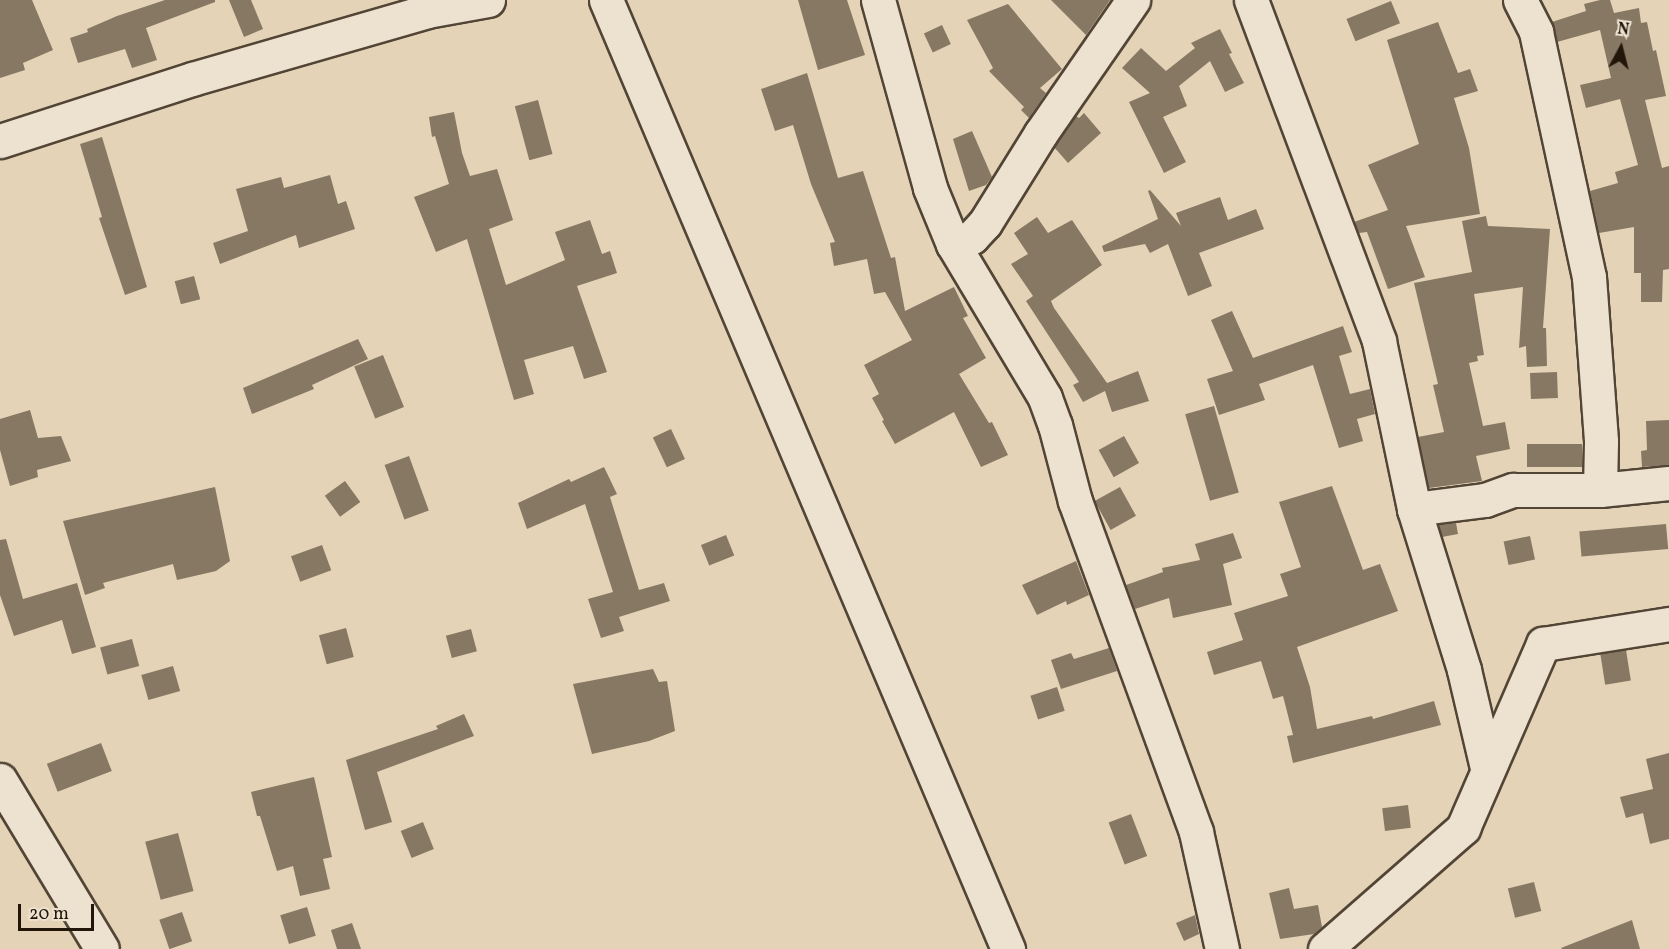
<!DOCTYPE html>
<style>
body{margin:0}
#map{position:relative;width:1669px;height:949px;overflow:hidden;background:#e4d3b7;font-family:Vollkorn,serif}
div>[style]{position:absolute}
.building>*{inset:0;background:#877864;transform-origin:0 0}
.roads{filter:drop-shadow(2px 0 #524535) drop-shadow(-2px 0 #524535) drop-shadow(0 2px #524535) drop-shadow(0 -2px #524535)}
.minor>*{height:33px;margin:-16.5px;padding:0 16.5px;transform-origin:16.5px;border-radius:16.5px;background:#ede2d0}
span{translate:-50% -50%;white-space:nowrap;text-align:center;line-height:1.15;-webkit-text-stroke:4.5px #ede2d0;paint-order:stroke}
.north{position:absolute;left:1591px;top:18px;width:60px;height:60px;-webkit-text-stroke:4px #ede2d0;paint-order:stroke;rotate:7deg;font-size:16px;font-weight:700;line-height:24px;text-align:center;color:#22160a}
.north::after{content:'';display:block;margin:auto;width:21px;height:27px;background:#22160a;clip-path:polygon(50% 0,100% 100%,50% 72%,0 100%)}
.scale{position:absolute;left:18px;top:904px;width:76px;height:27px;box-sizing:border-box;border:3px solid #22160a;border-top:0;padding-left:8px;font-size:18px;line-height:21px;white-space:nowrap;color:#22160a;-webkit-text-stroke:4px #ede2d0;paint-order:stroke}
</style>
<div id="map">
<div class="building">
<div style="clip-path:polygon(0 0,32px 0,53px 50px,23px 63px,25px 70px,0 78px)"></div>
<div style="clip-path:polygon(165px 0,215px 0,215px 2px,146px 28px,157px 60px,132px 68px,125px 49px,78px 63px,70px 38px,88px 32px,87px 29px,117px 16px)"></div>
<div style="clip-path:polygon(229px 0,251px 0,263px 29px,244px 37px)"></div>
<div style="clip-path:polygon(798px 0,847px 0,865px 55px,818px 70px)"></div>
<div style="clip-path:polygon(1051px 0,1110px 0,1086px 35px)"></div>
<div style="clip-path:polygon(1600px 0,1610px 0,1614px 13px,1639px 8px,1641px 23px,1647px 22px,1653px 51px,1656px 50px,1666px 96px,1645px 100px,1662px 168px,1669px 166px,1669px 269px,1663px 270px,1662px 302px,1641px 302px,1641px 273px,1634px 273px,1634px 227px,1599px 233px,1590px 191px,1618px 183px,1615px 172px,1638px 165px,1620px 99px,1586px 108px,1580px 85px,1611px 78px,1600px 30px,1557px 42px,1552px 22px,1586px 11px,1584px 4px)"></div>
<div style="left:1391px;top:1px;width:24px;height:48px;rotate:68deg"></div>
<div style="clip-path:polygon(1008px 4px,1062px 69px,1040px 88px,1046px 93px,1029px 118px,1021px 110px,1024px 107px,989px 71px,993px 68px,967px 20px)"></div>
<div style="clip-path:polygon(1438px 22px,1458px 73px,1470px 69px,1478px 91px,1454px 98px,1469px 148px,1480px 214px,1406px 226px,1425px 277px,1388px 289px,1367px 232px,1359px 233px,1354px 222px,1388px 210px,1368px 165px,1419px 144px,1387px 40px)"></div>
<div style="left:942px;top:25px;width:21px;height:20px;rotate:65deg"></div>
<div style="clip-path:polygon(1220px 29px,1232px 53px,1229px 54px,1244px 83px,1225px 92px,1210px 61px,1179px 86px,1187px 106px,1163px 117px,1186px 162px,1164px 173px,1129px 102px,1150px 93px,1122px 68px,1141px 48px,1166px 71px,1195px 48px,1191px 43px)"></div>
<div style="clip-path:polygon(807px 73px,838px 178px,863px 171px,891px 258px,895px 257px,905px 311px,954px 287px,968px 316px,963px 318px,986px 358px,959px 374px,989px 423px,992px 422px,1008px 455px,981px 467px,954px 412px,895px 444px,882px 421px,884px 420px,872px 398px,879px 394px,864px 365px,912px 340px,885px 292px,874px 294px,867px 259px,834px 266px,830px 243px,835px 242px,811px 184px,793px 125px,775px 131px,761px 89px)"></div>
<div style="left:538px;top:100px;width:56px;height:24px;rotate:75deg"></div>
<div style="clip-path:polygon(454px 112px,462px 153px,470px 176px,497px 169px,513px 220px,489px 229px,506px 285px,565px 260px,555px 232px,590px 220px,602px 254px,610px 251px,617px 273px,577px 286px,607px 372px,584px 379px,573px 346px,524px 360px,534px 394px,514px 400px,467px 239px,436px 252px,414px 197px,449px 184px,435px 136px,432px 137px,429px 117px)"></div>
<div style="clip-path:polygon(1084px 113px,1101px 133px,1068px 163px,1054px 147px,1076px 116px,1079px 118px)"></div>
<div style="clip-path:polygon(972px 131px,992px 177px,986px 185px,969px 191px,953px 139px)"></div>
<div style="clip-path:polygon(102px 137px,147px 287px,125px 295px,99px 218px,102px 217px,80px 144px)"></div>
<div style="clip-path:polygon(330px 175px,338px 204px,346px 201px,355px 229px,299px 248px,296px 235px,220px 264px,213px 243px,248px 231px,236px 189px,281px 177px,284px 188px)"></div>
<div style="clip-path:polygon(1150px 190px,1181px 226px,1176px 213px,1220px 197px,1228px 220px,1256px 209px,1264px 229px,1199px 253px,1212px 286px,1188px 296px,1168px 244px,1150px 253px,1145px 244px,1104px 252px,1102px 246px,1158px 219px,1148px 191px)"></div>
<div style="clip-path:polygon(1486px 216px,1488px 226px,1550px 229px,1543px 328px,1546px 328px,1547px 366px,1527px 367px,1526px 346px,1519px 348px,1523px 287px,1474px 294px,1484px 355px,1477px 356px,1478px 361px,1469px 363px,1483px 426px,1505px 422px,1510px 449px,1476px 456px,1482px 481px,1429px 488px,1418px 437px,1444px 432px,1433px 385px,1438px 384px,1414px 283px,1472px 272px,1462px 221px)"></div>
<div style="clip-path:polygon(1037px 217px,1048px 233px,1072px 220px,1102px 265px,1051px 301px,1054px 308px,1107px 383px,1138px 371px,1149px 401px,1112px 412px,1105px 391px,1083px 402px,1073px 385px,1079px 382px,1026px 301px,1033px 296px,1011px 264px,1028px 254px,1014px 233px)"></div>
<div style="left:194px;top:276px;width:24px;height:20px;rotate:75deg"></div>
<div style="clip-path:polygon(1232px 311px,1253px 358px,1343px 326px,1352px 352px,1339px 356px,1350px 394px,1370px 389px,1375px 414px,1357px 419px,1363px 441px,1339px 448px,1313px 365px,1259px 384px,1265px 400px,1219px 415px,1207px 379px,1233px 371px,1211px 320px)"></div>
<div style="clip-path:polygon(358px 339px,368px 359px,312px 385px,314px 389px,252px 414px,243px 388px)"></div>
<div style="left:383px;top:355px;width:56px;height:31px;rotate:68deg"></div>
<div style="left:1557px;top:372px;width:26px;height:27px;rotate:88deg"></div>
<div style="left:1214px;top:406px;width:90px;height:30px;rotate:74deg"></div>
<div style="clip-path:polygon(30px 410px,38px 438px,61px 436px,71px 461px,37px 470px,38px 477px,10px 486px,0 450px,0 419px)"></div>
<div style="clip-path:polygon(1669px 420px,1669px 465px,1642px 467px,1641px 451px,1647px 450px,1646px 421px)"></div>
<div style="left:671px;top:429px;width:33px;height:20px;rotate:65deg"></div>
<div style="left:1124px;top:436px;width:31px;height:29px;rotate:61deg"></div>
<div style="left:1582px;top:444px;width:23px;height:55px;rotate:90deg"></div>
<div style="left:409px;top:456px;width:58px;height:26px;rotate:70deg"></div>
<div style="clip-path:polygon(604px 467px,617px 494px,610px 497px,639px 590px,664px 583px,670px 601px,619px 617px,624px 631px,601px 638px,588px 599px,613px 592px,585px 504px,527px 529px,518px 503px,569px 479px,571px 482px)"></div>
<div style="left:345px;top:481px;width:26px;height:25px;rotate:54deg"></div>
<div style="clip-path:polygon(1332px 486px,1363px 570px,1380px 564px,1398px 611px,1297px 647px,1310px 687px,1317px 729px,1372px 716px,1373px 719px,1434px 701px,1441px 725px,1293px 763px,1287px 736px,1293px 735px,1283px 696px,1273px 699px,1261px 661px,1214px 675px,1207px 652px,1243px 640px,1234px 613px,1288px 596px,1280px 574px,1301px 567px,1279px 502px)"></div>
<div style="clip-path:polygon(215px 487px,230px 561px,216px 571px,177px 580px,173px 564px,103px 583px,105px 588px,85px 595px,63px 521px)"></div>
<div style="left:1120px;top:487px;width:33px;height:29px;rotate:61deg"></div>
<div style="clip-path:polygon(1456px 523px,1458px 534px,1442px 537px,1439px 525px)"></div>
<div style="left:1666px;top:524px;width:25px;height:87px;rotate:85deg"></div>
<div style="clip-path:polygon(1233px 533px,1242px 558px,1223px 564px,1232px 605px,1173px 618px,1169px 598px,1135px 609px,1126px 585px,1163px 572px,1162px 568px,1200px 560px,1195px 544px)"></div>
<div style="left:726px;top:535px;width:22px;height:27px;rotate:68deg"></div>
<div style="left:1530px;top:536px;width:24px;height:27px;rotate:78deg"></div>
<div style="clip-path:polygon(6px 539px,23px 599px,77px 583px,96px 647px,72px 654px,62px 620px,14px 636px,0 595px,0 540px)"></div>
<div style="left:322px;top:545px;width:27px;height:33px;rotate:70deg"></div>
<div style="clip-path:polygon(1076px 561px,1089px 595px,1067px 605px,1066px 601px,1037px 615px,1022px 585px)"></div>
<div style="left:346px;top:628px;width:30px;height:28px;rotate:75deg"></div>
<div style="left:471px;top:629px;width:23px;height:26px;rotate:75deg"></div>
<div style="left:132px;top:639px;width:28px;height:33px;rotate:75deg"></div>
<div style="clip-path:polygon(1109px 648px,1117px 671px,1061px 689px,1051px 660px,1071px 653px,1074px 659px)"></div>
<div style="left:1626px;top:650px;width:31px;height:26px;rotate:81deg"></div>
<div style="left:173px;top:666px;width:26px;height:33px;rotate:74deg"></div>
<div style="clip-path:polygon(653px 669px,659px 682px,667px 681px,675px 731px,649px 741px,592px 754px,573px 684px)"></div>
<div style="left:1057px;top:687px;width:25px;height:28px;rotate:72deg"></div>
<div style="clip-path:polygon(464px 714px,474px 736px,377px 772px,392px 822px,365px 830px,346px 760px,438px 729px,436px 726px)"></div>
<div style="left:101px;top:743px;width:30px;height:58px;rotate:69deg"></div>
<div style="clip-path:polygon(1669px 753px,1669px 839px,1650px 844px,1643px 813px,1626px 818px,1620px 797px,1653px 789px,1646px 759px)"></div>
<div style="clip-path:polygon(314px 777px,332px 857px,323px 859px,330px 889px,300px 896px,293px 866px,277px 871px,260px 816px,257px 816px,251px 792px)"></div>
<div style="left:1408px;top:805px;width:23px;height:26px;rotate:83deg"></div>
<div style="left:1131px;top:814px;width:45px;height:24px;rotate:69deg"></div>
<div style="left:423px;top:822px;width:29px;height:24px;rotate:68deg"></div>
<div style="left:178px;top:833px;width:60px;height:34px;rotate:75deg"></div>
<div style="left:1534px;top:882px;width:30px;height:27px;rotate:76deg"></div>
<div style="clip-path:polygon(1289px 888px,1294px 909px,1318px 905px,1322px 927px,1314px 934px,1280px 939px,1269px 893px)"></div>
<div style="left:307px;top:907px;width:30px;height:28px;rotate:73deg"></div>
<div style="left:182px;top:912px;width:31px;height:24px;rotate:71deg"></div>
<div style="clip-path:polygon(1195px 915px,1199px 934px,1184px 941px,1176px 923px)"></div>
<div style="clip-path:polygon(1632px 920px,1640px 949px,1562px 949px,1561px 948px)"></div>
<div style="clip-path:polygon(352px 923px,361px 949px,337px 949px,331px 930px)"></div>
</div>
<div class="roads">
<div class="minor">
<div style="left:606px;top:0;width:1031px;rotate:67.04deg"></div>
<div style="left:878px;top:0;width:195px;rotate:74.5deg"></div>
<div style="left:930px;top:188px;width:61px;rotate:67.7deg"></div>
<div style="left:953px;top:244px;width:179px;rotate:59.1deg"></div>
<div style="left:1045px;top:398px;width:29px;rotate:70deg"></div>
<div style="left:1055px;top:425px;width:79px;rotate:75.3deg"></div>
<div style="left:1075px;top:501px;width:352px;rotate:69.9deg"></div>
<div style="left:1196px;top:832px;width:120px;rotate:77.5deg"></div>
<div style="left:1251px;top:0;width:364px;rotate:69.4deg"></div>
<div style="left:1379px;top:341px;width:172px;rotate:78.2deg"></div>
<div style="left:1414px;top:509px;width:169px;rotate:72.7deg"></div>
<div style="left:1464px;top:670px;width:101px;rotate:76.8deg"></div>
<div style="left:1520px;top:0;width:36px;rotate:63deg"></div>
<div style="left:1536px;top:32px;width:251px;rotate:77.8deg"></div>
<div style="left:1589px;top:277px;width:165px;rotate:85.8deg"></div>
<div style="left:1601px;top:442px;width:48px;rotate:91.2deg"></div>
<div style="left:0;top:141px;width:202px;rotate:-17.9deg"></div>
<div style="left:192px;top:79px;width:245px;rotate:-16.1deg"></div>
<div style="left:427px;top:11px;width:62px;rotate:-10.2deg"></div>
<div style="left:953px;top:244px;width:20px;rotate:-20deg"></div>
<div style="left:972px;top:237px;width:19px;rotate:-47deg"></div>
<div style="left:985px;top:223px;width:106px;rotate:-58.1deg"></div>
<div style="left:1041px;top:133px;width:162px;rotate:-55.3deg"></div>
<div style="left:1414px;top:509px;width:72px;rotate:-7.2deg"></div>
<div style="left:1485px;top:500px;width:30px;rotate:-20deg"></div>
<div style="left:1513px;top:490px;width:87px"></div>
<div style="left:1600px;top:490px;width:69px;rotate:-5.8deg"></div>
<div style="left:0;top:780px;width:197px;rotate:58.9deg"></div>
<div style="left:1325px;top:949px;width:184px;rotate:-41.2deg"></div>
<div style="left:1463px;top:828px;width:201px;rotate:-66.5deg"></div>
<div style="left:1543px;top:644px;width:128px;rotate:-9deg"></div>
</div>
</div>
<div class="north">N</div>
<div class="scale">20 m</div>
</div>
